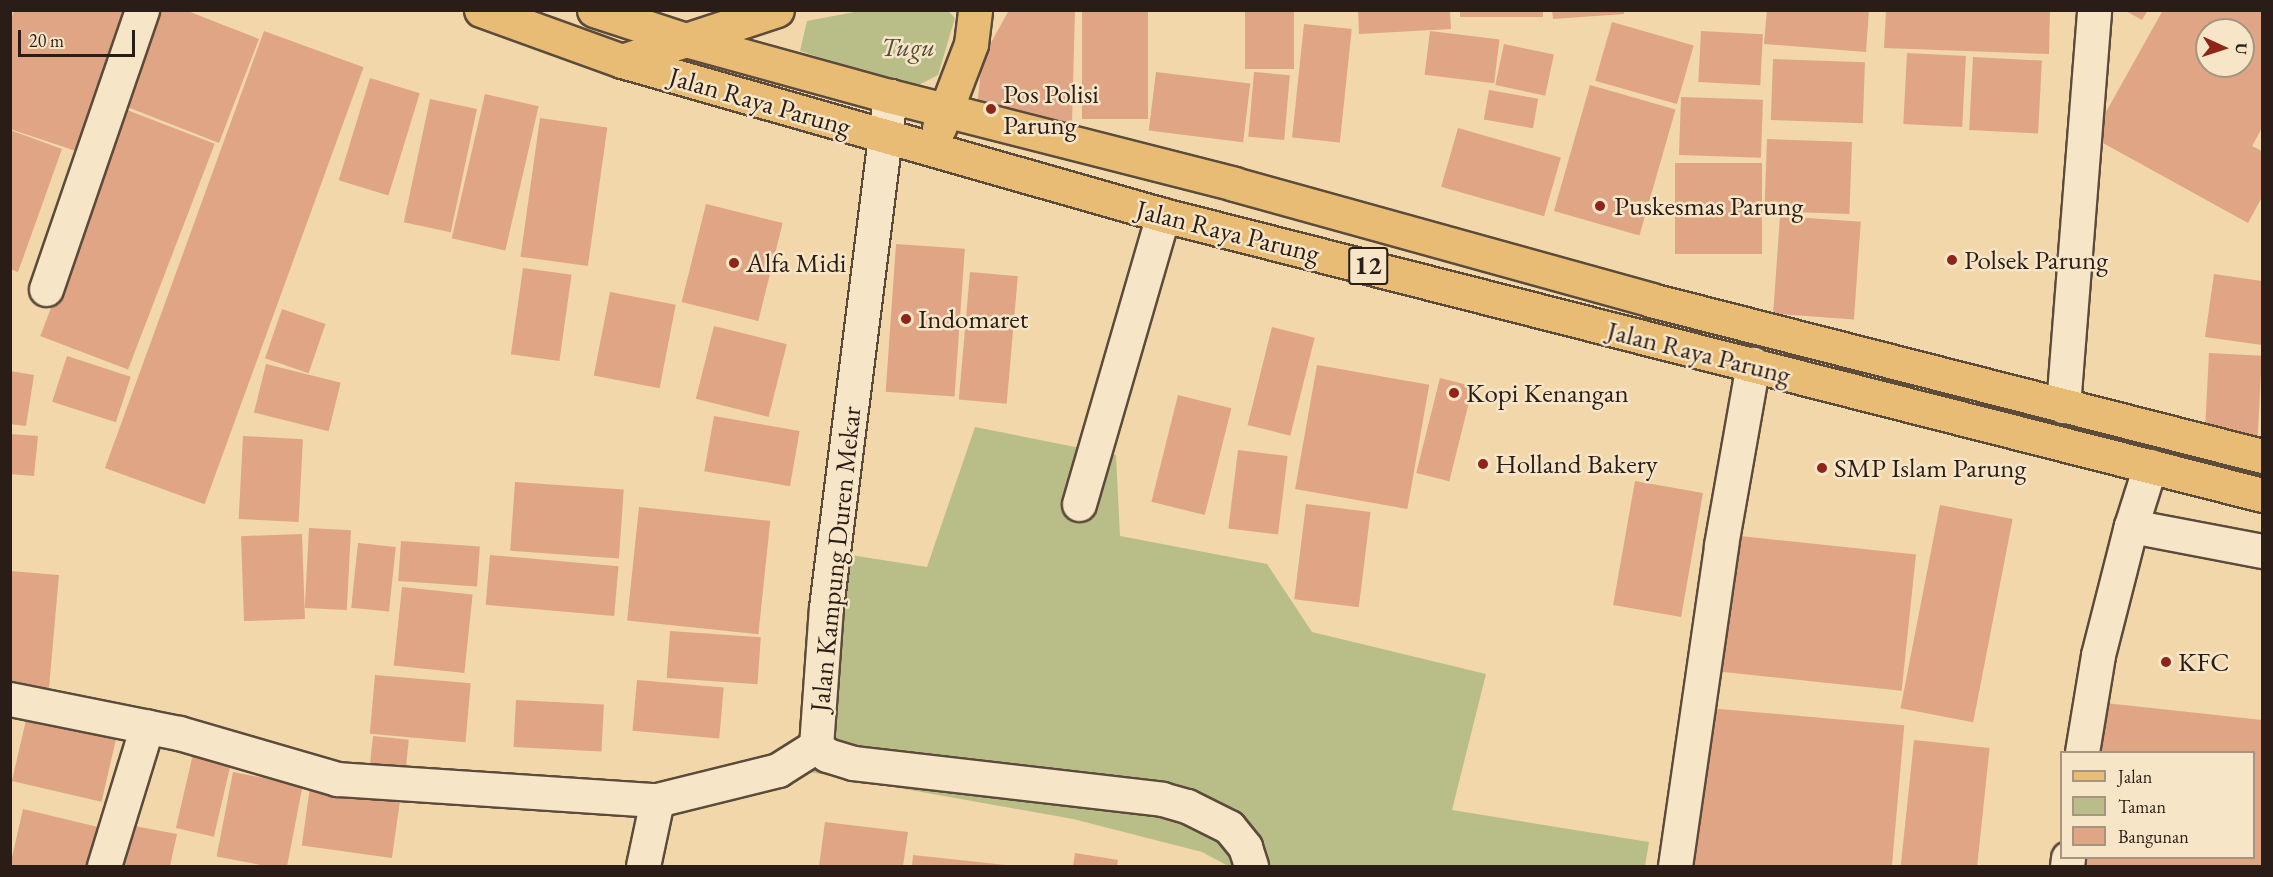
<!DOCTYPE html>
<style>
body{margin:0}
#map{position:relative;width:2273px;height:877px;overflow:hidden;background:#f2d7aa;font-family:"EB Garamond",serif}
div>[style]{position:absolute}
.green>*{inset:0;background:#b9be89}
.building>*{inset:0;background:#dfa585;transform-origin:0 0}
.roads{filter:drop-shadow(2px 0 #5c4b3b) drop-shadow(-2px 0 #5c4b3b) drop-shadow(0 2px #5c4b3b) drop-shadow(0 -2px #5c4b3b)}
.minor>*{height:33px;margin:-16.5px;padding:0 16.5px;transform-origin:16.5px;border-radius:16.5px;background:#f7e5c8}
.major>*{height:33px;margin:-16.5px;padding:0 16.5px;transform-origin:16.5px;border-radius:16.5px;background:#e9bc75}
.highway>*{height:33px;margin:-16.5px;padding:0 16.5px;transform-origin:16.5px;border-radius:16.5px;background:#e9bc75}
.dots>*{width:16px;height:16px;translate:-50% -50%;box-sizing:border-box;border:3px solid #f7e5c8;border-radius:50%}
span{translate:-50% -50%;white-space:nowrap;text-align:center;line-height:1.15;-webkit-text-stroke:5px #f7e5c8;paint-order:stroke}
.shield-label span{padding:2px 4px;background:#f7e5c8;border:2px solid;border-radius:4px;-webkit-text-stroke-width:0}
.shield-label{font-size:26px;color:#2a1c16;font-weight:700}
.park-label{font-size:27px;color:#554d38;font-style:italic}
.poi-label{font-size:27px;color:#2a1c16}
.left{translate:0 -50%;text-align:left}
.street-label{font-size:27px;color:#2a1c16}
.frame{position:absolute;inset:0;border:12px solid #2a1c16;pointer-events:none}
.legend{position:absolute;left:2060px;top:751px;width:195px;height:108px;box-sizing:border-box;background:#f7e5c8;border:2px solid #a59581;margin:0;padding:8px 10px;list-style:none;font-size:18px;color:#2a1c16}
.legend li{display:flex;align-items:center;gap:12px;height:30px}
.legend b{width:30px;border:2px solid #a59581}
.north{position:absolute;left:2195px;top:18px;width:60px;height:60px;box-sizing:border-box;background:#f7e5c8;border:2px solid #a59581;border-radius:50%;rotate:93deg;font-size:16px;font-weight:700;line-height:24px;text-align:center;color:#2a1c16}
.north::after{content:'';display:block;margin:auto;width:21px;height:27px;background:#8f2418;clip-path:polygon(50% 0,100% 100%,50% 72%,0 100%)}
.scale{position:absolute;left:18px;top:30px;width:117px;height:27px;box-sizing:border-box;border:3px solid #2a1c16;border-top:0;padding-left:8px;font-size:18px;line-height:21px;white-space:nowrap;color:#2a1c16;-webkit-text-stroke:4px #f7e5c8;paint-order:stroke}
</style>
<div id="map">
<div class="green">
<div style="clip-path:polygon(865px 10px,948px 11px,955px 18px,938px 75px,913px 88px,800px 51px,807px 21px)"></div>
<div style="clip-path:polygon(975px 427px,1116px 455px,1120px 536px,1267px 564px,1312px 632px,1486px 674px,1452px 810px,1649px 842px,1645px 866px,1228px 866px,1202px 852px,1073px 819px,798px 770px,825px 551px,927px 567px)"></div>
</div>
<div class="building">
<div style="clip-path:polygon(14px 10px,125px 10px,79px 152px,10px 129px,10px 23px)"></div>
<div style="clip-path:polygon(158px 10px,185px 10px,259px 39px,219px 143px,122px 105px)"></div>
<div style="clip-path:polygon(1009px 10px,1075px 10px,1072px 123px,976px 118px,982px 59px)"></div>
<div style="left:1082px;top:10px;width:66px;height:109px"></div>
<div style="left:1245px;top:10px;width:49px;height:59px"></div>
<div style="clip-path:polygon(1358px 10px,1450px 10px,1451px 29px,1359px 34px)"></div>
<div style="left:1460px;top:10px;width:83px;height:7px"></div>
<div style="clip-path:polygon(1552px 10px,1624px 10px,1624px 14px,1553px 19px)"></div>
<div style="clip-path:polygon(1767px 10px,1869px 10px,1866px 52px,1764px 44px)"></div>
<div style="clip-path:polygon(1886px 10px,2050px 10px,2049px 54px,1884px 48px)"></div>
<div style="clip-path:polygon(2124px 10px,2148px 10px,2142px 20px)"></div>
<div style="clip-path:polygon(evenodd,2163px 10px,2262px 10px,2262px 128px,2252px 146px,2262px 151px,2262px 197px,2248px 223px,2092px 137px,2163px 10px,2207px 30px,2243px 30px,2243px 66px,2207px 66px,2207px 30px)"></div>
<div style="left:1612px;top:22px;width:85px;height:61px;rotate:16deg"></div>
<div style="left:1304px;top:24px;width:48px;height:114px;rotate:6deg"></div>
<div style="left:264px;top:31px;width:106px;height:465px;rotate:20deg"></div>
<div style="left:1430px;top:31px;width:70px;height:44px;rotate:7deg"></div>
<div style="left:1701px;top:31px;width:62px;height:51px;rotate:3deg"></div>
<div style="left:1504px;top:44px;width:51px;height:42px;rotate:12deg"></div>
<div style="left:1907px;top:53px;width:59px;height:71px;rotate:3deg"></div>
<div style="left:1973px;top:57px;width:69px;height:73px;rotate:3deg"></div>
<div style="left:1773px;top:59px;width:92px;height:61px;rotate:2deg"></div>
<div style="left:1156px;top:72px;width:95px;height:59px;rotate:7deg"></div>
<div style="left:1254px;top:72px;width:36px;height:65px;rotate:5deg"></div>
<div style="left:370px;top:78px;width:52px;height:107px;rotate:17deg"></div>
<div style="left:1590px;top:85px;width:89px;height:131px;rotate:16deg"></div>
<div style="left:1489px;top:90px;width:50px;height:30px;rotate:10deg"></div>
<div style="left:485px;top:94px;width:55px;height:148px;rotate:13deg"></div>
<div style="left:1681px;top:97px;width:82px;height:58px;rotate:2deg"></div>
<div style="left:430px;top:99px;width:48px;height:126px;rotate:12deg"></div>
<div style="left:127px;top:110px;width:94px;height:242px;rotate:21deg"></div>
<div style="left:540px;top:118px;width:68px;height:140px;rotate:8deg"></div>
<div style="left:1458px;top:128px;width:107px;height:61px;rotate:16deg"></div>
<div style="clip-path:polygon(10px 130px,62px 149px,18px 272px,10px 269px)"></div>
<div style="left:1767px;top:139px;width:85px;height:72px;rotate:2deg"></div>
<div style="left:1675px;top:163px;width:87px;height:91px"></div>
<div style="left:706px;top:204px;width:79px;height:101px;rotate:14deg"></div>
<div style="left:1780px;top:216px;width:81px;height:98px;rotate:4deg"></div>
<div style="left:896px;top:244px;width:69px;height:148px;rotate:4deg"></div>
<div style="left:523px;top:268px;width:49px;height:87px;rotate:8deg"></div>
<div style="left:970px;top:272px;width:48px;height:128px;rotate:5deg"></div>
<div style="clip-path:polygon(2214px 274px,2262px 281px,2262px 345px,2205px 337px)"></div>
<div style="left:610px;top:292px;width:67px;height:85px;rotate:11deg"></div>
<div style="left:282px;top:309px;width:46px;height:52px;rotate:19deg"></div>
<div style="left:714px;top:326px;width:75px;height:75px;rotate:14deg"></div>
<div style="left:1272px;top:327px;width:44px;height:101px;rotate:14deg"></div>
<div style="left:2209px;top:353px;width:53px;height:85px;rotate:3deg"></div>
<div style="left:67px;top:356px;width:67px;height:48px;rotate:18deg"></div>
<div style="left:266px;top:364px;width:77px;height:50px;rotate:14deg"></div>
<div style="left:1317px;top:365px;width:114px;height:126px;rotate:10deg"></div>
<div style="clip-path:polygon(10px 371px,34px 375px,26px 426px,10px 424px)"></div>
<div style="left:1440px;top:378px;width:34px;height:98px;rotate:14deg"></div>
<div style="left:1178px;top:395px;width:55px;height:110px;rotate:14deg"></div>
<div style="left:714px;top:416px;width:87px;height:56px;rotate:10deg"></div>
<div style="clip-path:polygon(10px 434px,38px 436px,34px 476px,10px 474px)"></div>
<div style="left:243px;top:436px;width:60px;height:83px;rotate:3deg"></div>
<div style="left:1238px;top:450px;width:50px;height:79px;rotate:7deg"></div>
<div style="left:1635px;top:481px;width:69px;height:126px;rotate:10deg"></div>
<div style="left:515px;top:482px;width:109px;height:69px;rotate:4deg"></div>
<div style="left:1306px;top:504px;width:65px;height:96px;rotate:7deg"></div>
<div style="left:1940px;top:505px;width:74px;height:207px;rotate:11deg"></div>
<div style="left:639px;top:507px;width:132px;height:114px;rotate:6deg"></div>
<div style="left:309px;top:528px;width:42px;height:80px;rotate:3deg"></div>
<div style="left:302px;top:534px;width:85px;height:61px;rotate:88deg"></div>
<div style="left:1731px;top:535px;width:186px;height:137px;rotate:6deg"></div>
<div style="left:401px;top:541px;width:79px;height:40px;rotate:4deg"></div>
<div style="left:358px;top:543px;width:38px;height:65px;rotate:6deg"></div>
<div style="left:490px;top:555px;width:129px;height:50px;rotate:5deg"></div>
<div style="clip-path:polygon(10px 571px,59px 575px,48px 699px,10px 695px)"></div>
<div style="left:402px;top:587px;width:71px;height:79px;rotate:6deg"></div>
<div style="left:670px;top:631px;width:91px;height:47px;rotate:4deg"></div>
<div style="left:375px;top:675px;width:96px;height:59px;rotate:5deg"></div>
<div style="left:637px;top:680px;width:87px;height:51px;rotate:5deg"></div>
<div style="left:516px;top:700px;width:88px;height:47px;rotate:3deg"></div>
<div style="clip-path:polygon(2096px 702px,2262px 720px,2262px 866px,2073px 866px,2074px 858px,2254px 858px,2254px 752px,2089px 752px)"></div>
<div style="left:29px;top:707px;width:92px;height:76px;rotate:13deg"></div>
<div style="left:1708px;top:708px;width:197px;height:159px;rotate:5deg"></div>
<div style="left:373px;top:736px;width:36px;height:43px;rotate:6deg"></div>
<div style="left:1914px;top:740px;width:76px;height:127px;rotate:6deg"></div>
<div style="left:193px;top:754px;width:39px;height:76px;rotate:13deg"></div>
<div style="left:233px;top:772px;width:71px;height:86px;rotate:11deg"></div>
<div style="left:310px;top:787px;width:91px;height:59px;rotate:8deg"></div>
<div style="clip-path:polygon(23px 809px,98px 827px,88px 866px,10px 866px)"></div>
<div style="clip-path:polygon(825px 822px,908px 832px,903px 866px,819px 866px)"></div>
<div style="clip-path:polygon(118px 823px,177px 834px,170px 866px,109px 866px)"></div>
<div style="clip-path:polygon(1075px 853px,1118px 860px,1117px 866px,1073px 866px)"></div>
<div style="clip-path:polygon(913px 855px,1006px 865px,1006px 866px,912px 866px)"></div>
</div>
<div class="roads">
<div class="minor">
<div style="left:46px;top:289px;width:295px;rotate:-71deg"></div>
<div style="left:2063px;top:406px;width:397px;rotate:-85.5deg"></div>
<div style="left:1079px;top:504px;width:301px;rotate:-73.8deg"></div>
<div style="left:2131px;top:526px;width:63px;rotate:-72.4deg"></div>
<div style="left:10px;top:699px;width:172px;rotate:11.4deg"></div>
<div style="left:179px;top:733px;width:165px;rotate:16.2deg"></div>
<div style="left:337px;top:779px;width:321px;rotate:3.8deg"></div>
<div style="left:816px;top:746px;width:14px;rotate:39deg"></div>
<div style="left:827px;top:755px;width:27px;rotate:17deg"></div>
<div style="left:853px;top:763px;width:311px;rotate:6.6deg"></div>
<div style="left:1162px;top:799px;width:26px;rotate:16deg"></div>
<div style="left:1187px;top:806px;width:47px;rotate:26.6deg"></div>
<div style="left:1229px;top:827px;width:26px;rotate:51deg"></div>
<div style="left:1245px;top:847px;width:20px;rotate:72deg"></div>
<div style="left:2082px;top:752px;width:98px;rotate:-80.6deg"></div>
<div style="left:2098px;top:655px;width:133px;rotate:-75.7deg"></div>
<div style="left:2131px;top:526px;width:133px;rotate:10.8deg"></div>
<div style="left:104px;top:866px;width:146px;rotate:-72.9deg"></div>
<div style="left:643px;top:866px;width:67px;rotate:-78deg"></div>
<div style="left:657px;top:800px;width:125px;rotate:-13.9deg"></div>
<div style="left:778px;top:770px;width:45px;rotate:-32.3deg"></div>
<div style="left:816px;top:746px;width:138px;rotate:-85.9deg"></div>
<div style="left:826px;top:608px;width:516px;rotate:-82.87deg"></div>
<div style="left:1675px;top:866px;width:324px;rotate:-81.8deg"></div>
<div style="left:1721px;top:545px;width:184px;rotate:-80deg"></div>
<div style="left:2067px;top:866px;width:8px;rotate:-83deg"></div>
</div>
<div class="major">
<div style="left:622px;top:61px;width:163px;rotate:-18.2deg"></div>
</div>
<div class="highway">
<div style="left:481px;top:10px;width:150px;rotate:19.9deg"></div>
<div style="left:622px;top:61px;width:562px;rotate:15.89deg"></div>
<div style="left:1163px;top:215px;width:1134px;rotate:14.29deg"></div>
<div style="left:594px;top:10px;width:97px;rotate:18.1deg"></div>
<div style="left:686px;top:40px;width:212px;rotate:15.4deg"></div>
<div style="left:890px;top:96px;width:355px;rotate:14.3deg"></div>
<div style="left:1234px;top:184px;width:433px;rotate:15.5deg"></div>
<div style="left:1651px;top:300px;width:631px;rotate:14.32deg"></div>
<div style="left:939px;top:128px;width:90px;rotate:-69.1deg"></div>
<div style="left:971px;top:44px;width:34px;rotate:-83deg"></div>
</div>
</div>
<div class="dots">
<div style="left:991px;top:109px;background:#8f2418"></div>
<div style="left:1600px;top:206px;background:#8f2418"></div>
<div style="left:1952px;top:260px;background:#8f2418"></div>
<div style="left:734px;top:263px;background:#8f2418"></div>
<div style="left:906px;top:319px;background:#8f2418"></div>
<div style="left:1454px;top:393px;background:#8f2418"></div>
<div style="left:1483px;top:464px;background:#8f2418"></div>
<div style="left:1822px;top:468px;background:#8f2418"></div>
<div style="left:2166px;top:662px;background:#8f2418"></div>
</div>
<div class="shield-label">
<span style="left:1368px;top:266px">12</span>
</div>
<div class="park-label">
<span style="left:908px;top:47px">Tugu</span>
</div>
<div class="poi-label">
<span class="left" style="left:1003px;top:109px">Pos Polisi<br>Parung</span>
<span class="left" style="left:1614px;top:206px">Puskesmas Parung</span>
<span class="left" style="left:1964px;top:260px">Polsek Parung</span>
<span class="left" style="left:746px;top:263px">Alfa Midi</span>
<span class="left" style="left:918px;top:319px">Indomaret</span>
<span class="left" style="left:1466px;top:393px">Kopi Kenangan</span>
<span class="left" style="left:1495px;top:464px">Holland Bakery</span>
<span class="left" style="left:1834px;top:468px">SMP Islam Parung</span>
<span class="left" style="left:2178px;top:662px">KFC</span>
</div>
<div class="street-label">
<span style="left:760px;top:101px;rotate:16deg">Jalan Raya Parung</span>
<span style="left:1228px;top:231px;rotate:14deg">Jalan Raya Parung</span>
<span style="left:1699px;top:352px;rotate:14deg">Jalan Raya Parung</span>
<span style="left:835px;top:559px;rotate:-84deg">Jalan Kampung Duren Mekar</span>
</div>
<div class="frame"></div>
<ul class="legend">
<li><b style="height:8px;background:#e9bc75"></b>Jalan</li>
<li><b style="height:16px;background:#b9be89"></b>Taman</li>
<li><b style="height:16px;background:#dfa585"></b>Bangunan</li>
</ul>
<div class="north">U</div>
<div class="scale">20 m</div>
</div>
